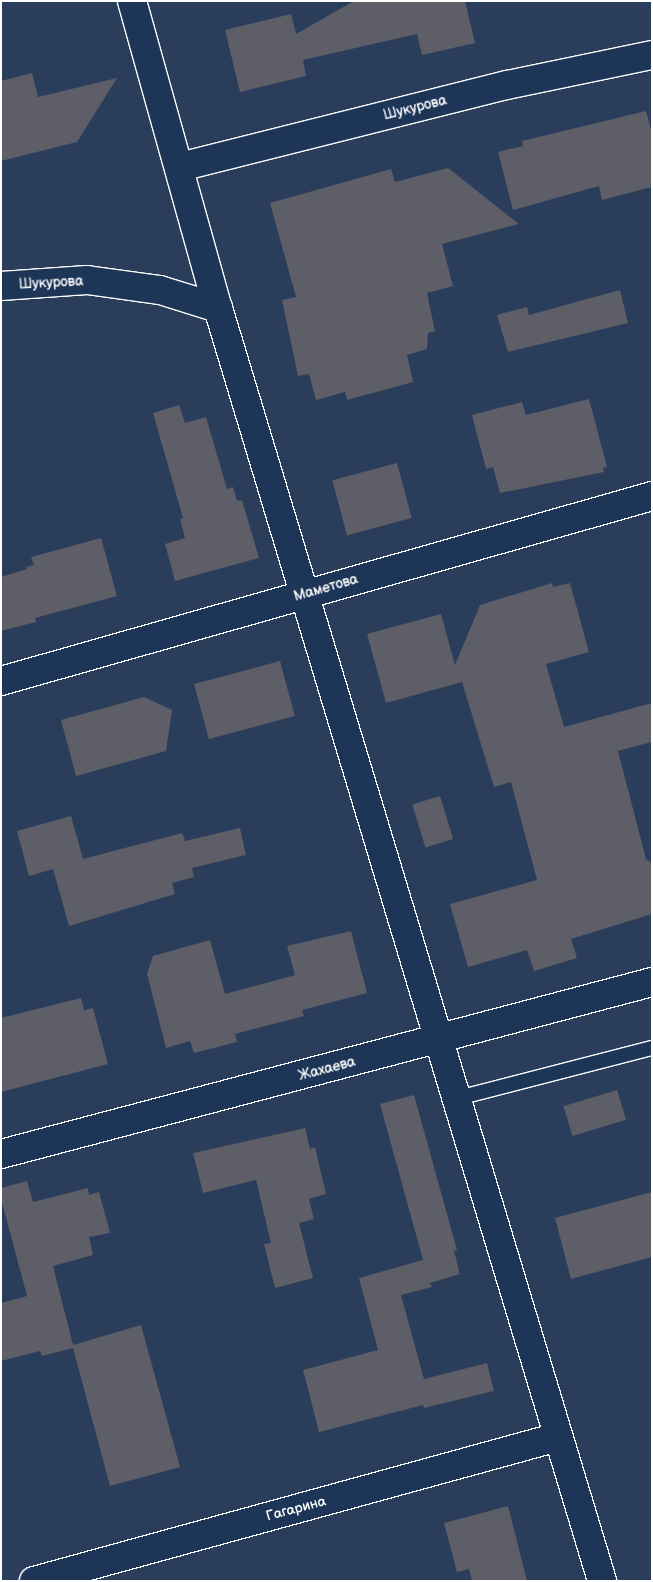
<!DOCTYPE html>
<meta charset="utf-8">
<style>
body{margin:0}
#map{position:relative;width:653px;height:1582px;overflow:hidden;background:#2a3d5a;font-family:"Balsamiq Sans",sans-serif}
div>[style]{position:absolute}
.building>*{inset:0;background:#5d5e67;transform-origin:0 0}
.roads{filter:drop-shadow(1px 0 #fff) drop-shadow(-1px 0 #fff) drop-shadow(0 1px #fff) drop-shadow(0 -1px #fff)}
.service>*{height:14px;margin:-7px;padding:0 7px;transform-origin:7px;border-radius:7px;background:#1d3557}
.minor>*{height:28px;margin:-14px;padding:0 14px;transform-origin:14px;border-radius:14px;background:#1d3557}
span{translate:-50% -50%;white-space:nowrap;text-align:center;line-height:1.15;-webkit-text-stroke:4px #1d3557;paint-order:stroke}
.street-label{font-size:14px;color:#fff}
.frame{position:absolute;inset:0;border:2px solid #fff;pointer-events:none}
</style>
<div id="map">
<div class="building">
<div style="clip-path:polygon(354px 1px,465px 1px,475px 43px,422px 55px,417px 34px,303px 60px,306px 76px,240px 92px,225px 30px,291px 14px,296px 34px)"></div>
<div style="clip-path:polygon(32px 73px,38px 97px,117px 78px,77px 142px,1px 161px,1px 81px)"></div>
<div style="clip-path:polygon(646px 111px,652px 133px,652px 187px,602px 200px,599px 186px,513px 210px,498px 152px,523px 146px,522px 141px)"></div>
<div style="clip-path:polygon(448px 168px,519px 224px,442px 244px,453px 286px,427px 293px,435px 331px,428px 333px,427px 349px,407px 355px,413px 382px,347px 400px,345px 392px,316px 400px,309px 374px,298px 376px,282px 300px,296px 297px,270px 203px,391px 169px,395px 182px)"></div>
<div style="clip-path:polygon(620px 290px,628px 323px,508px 352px,497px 315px,527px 307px,529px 315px)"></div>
<div style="clip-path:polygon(589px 399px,607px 467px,603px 468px,604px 472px,500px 493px,493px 467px,486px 469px,472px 415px,522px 402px,526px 415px)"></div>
<div style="clip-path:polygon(179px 405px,185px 423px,206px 417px,227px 489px,233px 487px,237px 501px,242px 500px,259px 558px,175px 581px,165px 544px,185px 538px,180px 519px,183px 518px,153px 413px)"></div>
<div style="left:397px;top:463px;width:57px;height:67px;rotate:75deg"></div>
<div style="clip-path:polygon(101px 538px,117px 596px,35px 618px,36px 622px,1px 631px,1px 577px,27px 569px,26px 567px,34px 565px,31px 557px)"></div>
<div style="clip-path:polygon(552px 583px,553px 587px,570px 583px,589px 652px,546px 664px,564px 727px,652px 703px,652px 742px,618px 751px,646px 859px,652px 863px,652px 914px,571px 939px,577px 958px,534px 971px,527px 950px,468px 967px,450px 904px,537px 880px,511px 782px,494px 787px,462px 682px,386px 703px,367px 634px,441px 614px,455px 665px,480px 605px)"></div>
<div style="left:280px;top:661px;width:57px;height:89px;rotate:75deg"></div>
<div style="clip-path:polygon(144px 697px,172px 710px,166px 751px,76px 776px,61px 720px)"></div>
<div style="left:440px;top:796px;width:45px;height:29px;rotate:73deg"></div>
<div style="clip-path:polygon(71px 816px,83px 859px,182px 833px,185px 841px,240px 828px,246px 855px,192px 868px,194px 877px,172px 883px,175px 894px,69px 926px,53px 869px,29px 876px,17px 831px)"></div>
<div style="clip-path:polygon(351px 931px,367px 993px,302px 1010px,304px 1016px,235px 1034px,237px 1042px,194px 1053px,190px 1041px,166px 1048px,147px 974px,153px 956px,210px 940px,225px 994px,295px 975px,287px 946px)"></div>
<div style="clip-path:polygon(81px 998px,84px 1010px,93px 1008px,108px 1064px,1px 1092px,1px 1018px)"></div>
<div style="left:617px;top:1090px;width:31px;height:56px;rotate:73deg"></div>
<div style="clip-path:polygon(414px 1095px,457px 1250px,454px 1251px,460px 1274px,430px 1283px,432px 1287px,401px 1295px,424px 1379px,487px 1363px,494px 1391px,424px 1408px,423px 1405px,319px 1432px,303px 1370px,378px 1350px,359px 1278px,423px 1260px,380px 1104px)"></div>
<div style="clip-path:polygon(305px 1128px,310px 1149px,315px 1147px,326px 1194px,309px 1199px,314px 1219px,299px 1223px,313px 1278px,275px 1288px,264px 1244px,271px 1243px,256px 1180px,203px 1193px,193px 1153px)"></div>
<div style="clip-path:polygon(27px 1181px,33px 1202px,88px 1188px,89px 1195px,99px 1192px,110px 1233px,89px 1237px,93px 1255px,53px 1266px,73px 1345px,141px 1325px,180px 1467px,110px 1486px,73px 1348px,42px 1356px,40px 1351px,1px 1361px,1px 1303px,27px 1296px,1px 1199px,1px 1188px)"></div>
<div style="clip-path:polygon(652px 1192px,652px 1257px,571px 1279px,555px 1218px)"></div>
<div style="clip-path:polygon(508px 1506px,527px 1581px,472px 1581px,469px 1569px,457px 1572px,444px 1523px)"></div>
</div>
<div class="roads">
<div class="service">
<div style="left:458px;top:1098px;width:200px;rotate:-14.5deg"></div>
</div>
<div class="minor">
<div style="left:132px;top:1px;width:319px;rotate:74.4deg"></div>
<div style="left:218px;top:308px;width:1330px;rotate:73.21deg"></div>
<div style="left:180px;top:167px;width:337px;rotate:-14.1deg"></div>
<div style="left:507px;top:85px;width:148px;rotate:-11.7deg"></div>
<div style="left:1px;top:286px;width:86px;rotate:-4deg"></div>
<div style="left:87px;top:280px;width:74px;rotate:7.8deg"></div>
<div style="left:160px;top:290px;width:61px;rotate:17.2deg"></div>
<div style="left:1px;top:681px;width:677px;rotate:-15.86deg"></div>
<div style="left:1px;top:1154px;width:673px;rotate:-14.8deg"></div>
<div style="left:34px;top:1581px;width:543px;rotate:-15.37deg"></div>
</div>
</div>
<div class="street-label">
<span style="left:415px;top:108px;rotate:-14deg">Шукурова</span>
<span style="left:51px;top:283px;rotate:-3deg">Шукурова</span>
<span style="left:326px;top:588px;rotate:-16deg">Маметова</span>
<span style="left:327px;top:1069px;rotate:-15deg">Жахаева</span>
<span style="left:296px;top:1509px;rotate:-15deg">Гагарина</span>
</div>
<div class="frame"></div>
</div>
